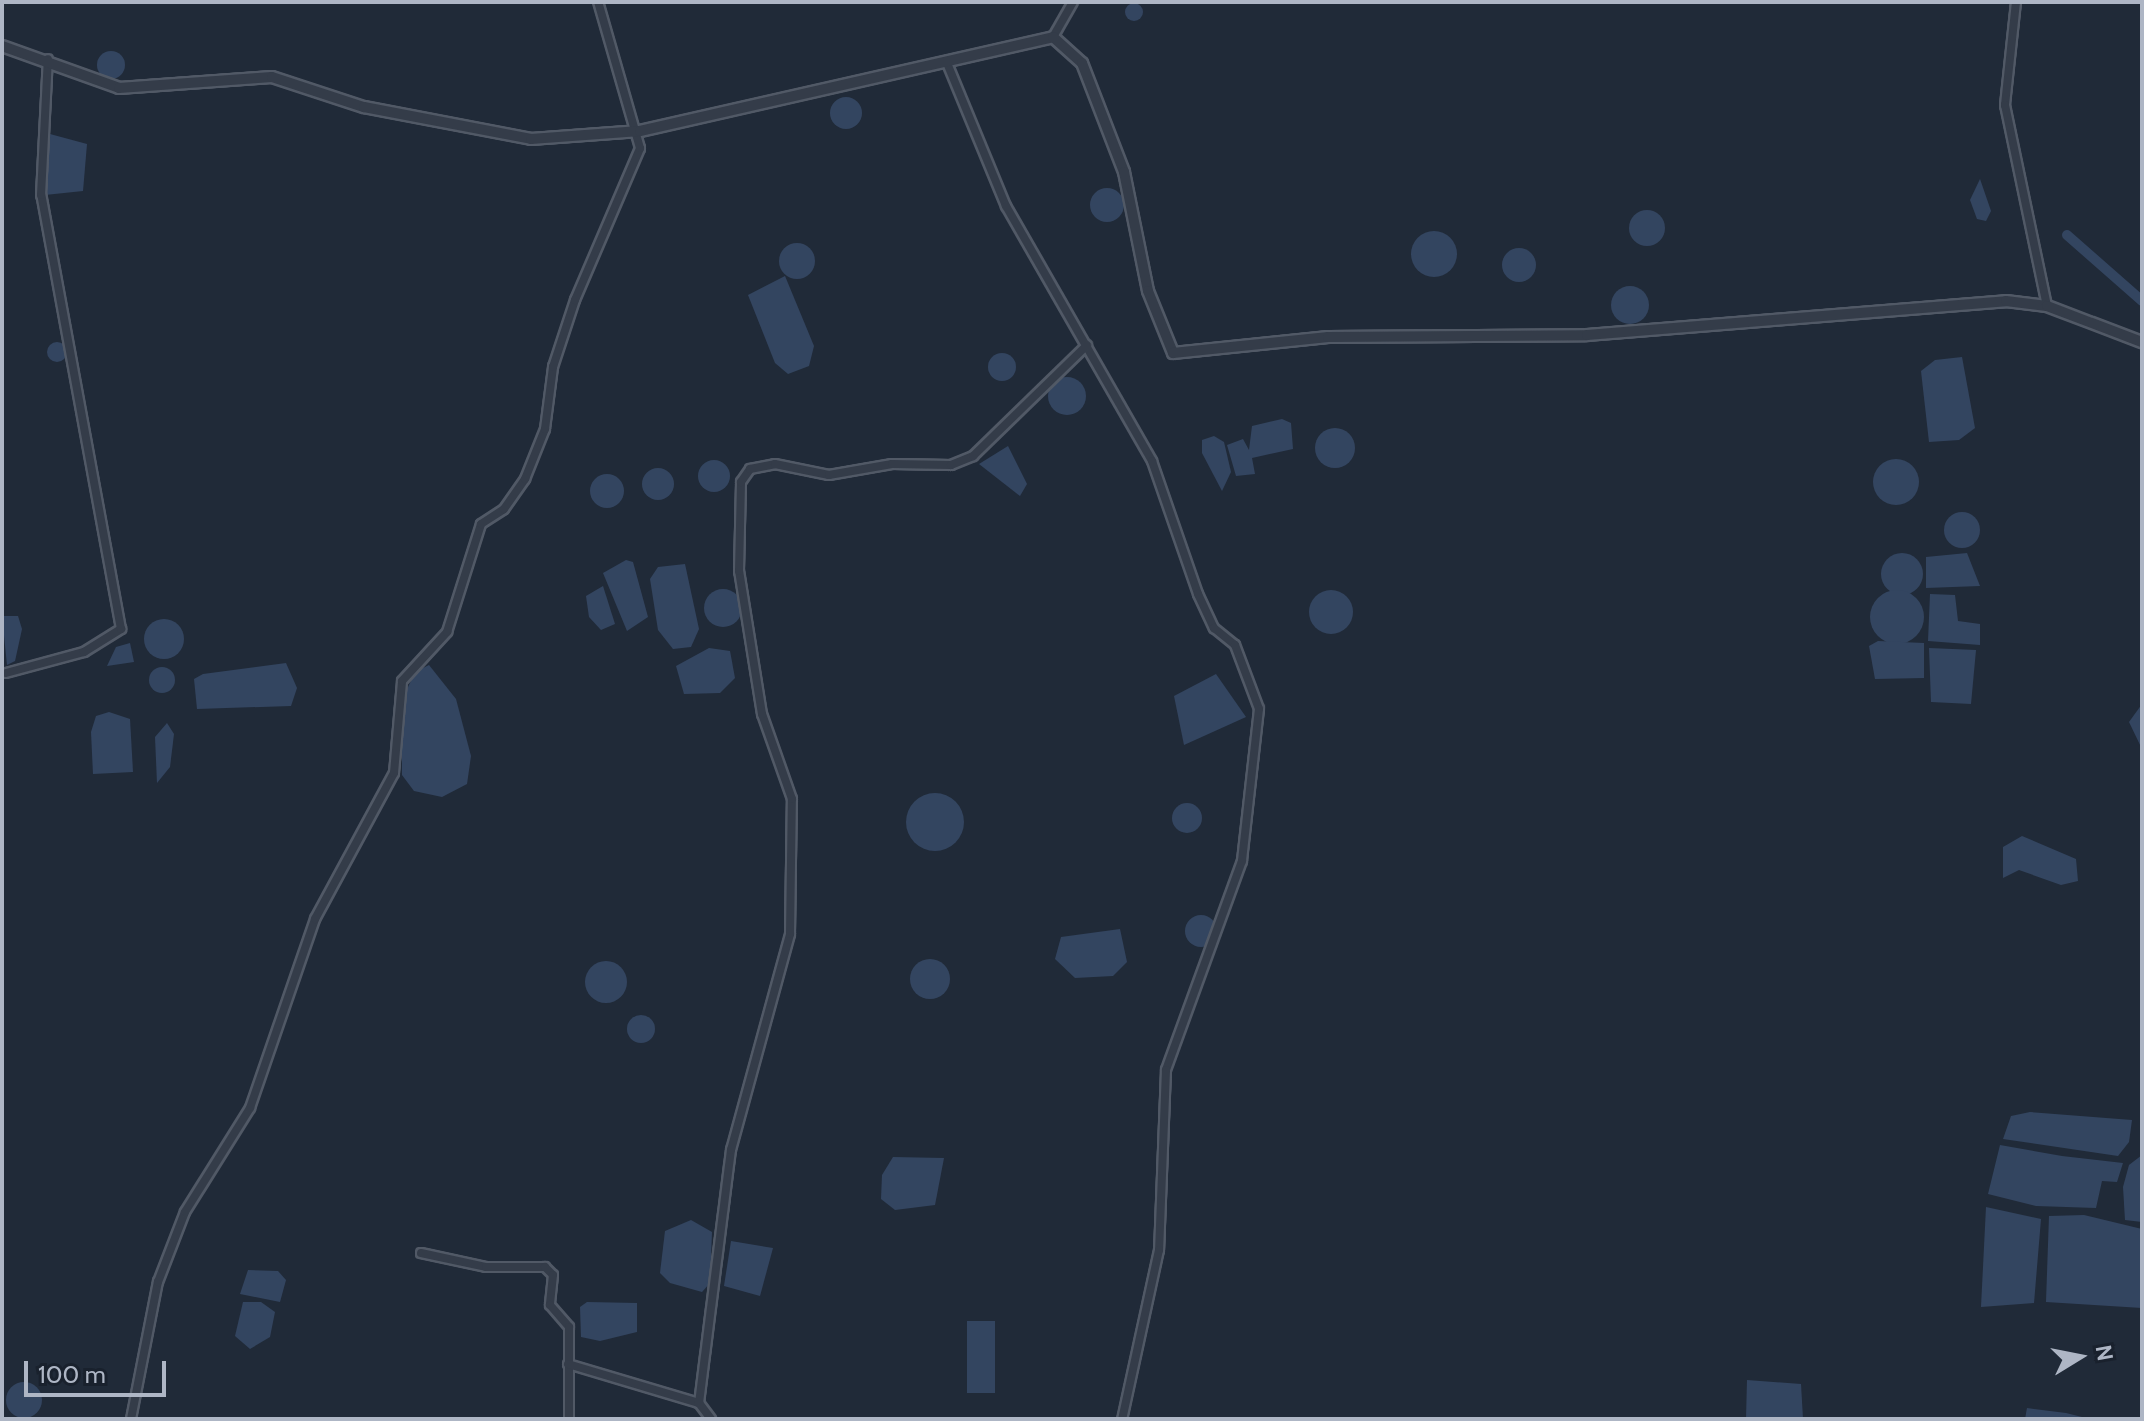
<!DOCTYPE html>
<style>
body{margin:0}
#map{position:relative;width:2144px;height:1421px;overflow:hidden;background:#202a38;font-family:Cabin,sans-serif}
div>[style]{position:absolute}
.water>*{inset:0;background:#334560;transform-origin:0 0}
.round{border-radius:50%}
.canal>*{height:10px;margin:-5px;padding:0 5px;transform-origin:5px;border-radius:5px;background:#334560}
.roads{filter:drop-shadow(2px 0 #515966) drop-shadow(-2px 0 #515966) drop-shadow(0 2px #515966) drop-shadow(0 -2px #515966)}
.minor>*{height:8px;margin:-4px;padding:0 4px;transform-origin:4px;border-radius:4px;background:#343c49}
.tertiary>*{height:10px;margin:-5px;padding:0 5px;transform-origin:5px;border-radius:5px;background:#343c49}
span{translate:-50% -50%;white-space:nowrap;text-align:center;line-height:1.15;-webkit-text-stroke:6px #19212d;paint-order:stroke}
.frame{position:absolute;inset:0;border:4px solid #aeb6c5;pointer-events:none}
.north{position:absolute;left:2040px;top:1317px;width:80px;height:80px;-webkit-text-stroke:6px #19212d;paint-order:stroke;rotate:80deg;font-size:22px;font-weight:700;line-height:32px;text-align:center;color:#aeb6c5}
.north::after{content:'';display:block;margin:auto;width:28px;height:36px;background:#aeb6c5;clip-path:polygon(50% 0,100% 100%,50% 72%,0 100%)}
.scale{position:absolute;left:24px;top:1361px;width:142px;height:36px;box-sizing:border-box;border:4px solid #aeb6c5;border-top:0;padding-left:10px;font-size:24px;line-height:28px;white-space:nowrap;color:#aeb6c5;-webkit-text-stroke:6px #19212d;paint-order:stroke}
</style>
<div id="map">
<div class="water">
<div class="round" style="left:1125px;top:3px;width:18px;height:18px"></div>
<div class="round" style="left:97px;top:51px;width:28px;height:28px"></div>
<div class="round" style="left:830px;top:97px;width:32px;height:32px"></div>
<div style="clip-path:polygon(50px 134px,87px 144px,83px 191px,45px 195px)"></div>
<div style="clip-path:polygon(1980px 179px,1991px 211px,1986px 221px,1977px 219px,1970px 200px)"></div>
<div class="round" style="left:1090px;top:188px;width:34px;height:34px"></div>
<div class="round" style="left:1629px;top:210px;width:36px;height:36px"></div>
<div class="round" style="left:1411px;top:231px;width:46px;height:46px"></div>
<div class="round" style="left:779px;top:243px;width:36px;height:36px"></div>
<div class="round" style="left:1502px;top:248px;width:34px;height:34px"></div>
<div style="clip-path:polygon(785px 276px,814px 346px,809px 366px,788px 374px,775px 363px,748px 295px)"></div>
<div class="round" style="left:1611px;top:286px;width:38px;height:38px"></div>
<div class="round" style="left:47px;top:342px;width:20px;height:20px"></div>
<div class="round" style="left:988px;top:353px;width:28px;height:28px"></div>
<div style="clip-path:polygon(1962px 357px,1975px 428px,1959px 440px,1929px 442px,1921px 371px,1935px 360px)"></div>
<div class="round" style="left:1048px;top:377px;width:38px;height:38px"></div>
<div style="clip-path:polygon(1282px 419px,1291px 423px,1293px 449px,1252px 458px,1255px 474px,1236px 476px,1227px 445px,1243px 439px,1249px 450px,1252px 426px)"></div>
<div class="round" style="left:1315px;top:428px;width:40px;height:40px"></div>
<div style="clip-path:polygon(1214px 436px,1224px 442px,1231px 472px,1222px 491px,1202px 453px,1202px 440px)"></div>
<div style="clip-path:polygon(1008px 446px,1027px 484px,1020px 496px,979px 464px)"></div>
<div class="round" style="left:1873px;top:459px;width:46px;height:46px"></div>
<div class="round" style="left:698px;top:460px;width:32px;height:32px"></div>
<div class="round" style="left:642px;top:468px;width:32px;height:32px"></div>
<div class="round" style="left:590px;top:474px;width:34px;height:34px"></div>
<div class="round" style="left:1944px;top:512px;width:36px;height:36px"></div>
<div class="round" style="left:1881px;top:553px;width:42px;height:42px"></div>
<div style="clip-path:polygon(1967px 553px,1980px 586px,1926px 588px,1926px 557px)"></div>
<div style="clip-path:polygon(626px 560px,633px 562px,648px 617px,627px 631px,603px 573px)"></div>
<div style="clip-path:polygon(685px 564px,699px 629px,691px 647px,673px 649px,658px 630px,650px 579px,658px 567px)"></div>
<div style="clip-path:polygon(603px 586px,615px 624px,601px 630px,589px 617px,586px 596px)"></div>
<div class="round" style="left:704px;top:589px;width:38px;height:38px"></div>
<div class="round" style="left:1309px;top:590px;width:44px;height:44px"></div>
<div class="round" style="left:1870px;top:590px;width:54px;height:54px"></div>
<div style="clip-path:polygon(1930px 594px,1955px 595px,1958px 621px,1980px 624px,1980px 645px,1928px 641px)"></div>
<div style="clip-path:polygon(2px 616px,18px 616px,22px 629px,15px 661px,7px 665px)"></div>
<div class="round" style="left:144px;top:619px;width:40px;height:40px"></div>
<div style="clip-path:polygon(1878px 641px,1924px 643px,1924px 678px,1875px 679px,1869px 646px)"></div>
<div style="clip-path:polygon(130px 643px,134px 662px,107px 666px,116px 647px)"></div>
<div style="clip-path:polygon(709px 648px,730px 651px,735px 678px,720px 693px,684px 694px,676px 666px)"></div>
<div style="clip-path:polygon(1929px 648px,1976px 650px,1971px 704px,1931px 702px)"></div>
<div style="clip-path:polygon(286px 663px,297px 688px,291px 706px,197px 709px,194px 679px,203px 674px)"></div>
<div style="clip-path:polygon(429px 665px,456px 699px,471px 756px,467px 784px,442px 797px,414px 791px,402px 775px,402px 700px,415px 672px)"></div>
<div class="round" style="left:149px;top:667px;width:26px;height:26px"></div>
<div style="clip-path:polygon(1216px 674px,1246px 717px,1184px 745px,1174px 696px)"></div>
<div style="clip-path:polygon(2142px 704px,2142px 749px,2129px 722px)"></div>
<div style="clip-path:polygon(109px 712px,130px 719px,133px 772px,93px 774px,91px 732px,96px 716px)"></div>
<div style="clip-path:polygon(167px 723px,174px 734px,170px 767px,157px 783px,155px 737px)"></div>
<div class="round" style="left:906px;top:793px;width:58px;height:58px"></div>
<div class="round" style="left:1172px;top:803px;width:30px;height:30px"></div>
<div style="clip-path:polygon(2022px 836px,2076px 859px,2078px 881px,2061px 885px,2019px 870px,2003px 878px,2003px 847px)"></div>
<div class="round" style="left:1185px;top:915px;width:32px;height:32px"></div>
<div style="clip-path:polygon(1120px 929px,1127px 962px,1113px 976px,1075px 978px,1055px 959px,1061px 937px)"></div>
<div class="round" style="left:910px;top:959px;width:40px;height:40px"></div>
<div class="round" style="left:585px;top:961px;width:42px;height:42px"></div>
<div class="round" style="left:627px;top:1015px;width:28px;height:28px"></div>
<div style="clip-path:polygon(2030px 1112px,2132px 1120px,2129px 1142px,2118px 1156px,2003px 1139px,2011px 1116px)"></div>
<div style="clip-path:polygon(2000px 1145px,2062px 1156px,2123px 1163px,2117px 1182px,2102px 1181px,2096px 1208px,2036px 1206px,1988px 1194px)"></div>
<div style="clip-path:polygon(2142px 1155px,2142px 1222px,2125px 1220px,2123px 1187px,2129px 1165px)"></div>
<div style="clip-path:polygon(893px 1157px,944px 1158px,935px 1205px,895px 1210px,881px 1199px,882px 1175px)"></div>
<div style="clip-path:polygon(1986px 1207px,2041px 1219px,2034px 1303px,1981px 1307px)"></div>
<div style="clip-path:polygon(2084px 1215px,2142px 1229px,2142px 1308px,2046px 1302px,2049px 1216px)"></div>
<div style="clip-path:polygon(691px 1220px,712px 1232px,710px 1283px,702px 1292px,670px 1283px,660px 1273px,665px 1231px)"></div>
<div style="clip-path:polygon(731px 1241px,773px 1248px,760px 1296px,724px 1286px)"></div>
<div style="clip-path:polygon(248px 1270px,278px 1271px,286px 1280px,280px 1302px,240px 1294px)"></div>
<div style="clip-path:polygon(243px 1302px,261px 1302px,275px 1312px,270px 1337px,250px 1349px,235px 1336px)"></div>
<div style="clip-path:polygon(587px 1302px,637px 1303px,637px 1332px,600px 1341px,581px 1337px,580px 1307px)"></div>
<div style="left:967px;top:1321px;width:28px;height:72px"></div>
<div style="clip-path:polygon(1747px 1380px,1801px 1384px,1803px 1419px,1746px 1419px)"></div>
<div class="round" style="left:6px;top:1382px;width:36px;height:36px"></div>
<div style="clip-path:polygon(2027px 1408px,2066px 1413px,2090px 1419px,2025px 1419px)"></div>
</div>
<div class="canal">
<div style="left:2067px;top:235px;width:100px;rotate:41.3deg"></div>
</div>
<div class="roads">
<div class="minor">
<div style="left:2016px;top:2px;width:104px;rotate:96.1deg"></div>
<div style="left:2005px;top:105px;width:205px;rotate:78.2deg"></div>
<div style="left:1053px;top:37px;width:40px;rotate:-60.3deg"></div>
<div style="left:947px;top:63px;width:155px;rotate:67.6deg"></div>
<div style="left:1006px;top:206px;width:294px;rotate:60.2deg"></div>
<div style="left:1152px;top:461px;width:141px;rotate:70.9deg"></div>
<div style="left:1198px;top:594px;width:38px;rotate:65deg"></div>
<div style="left:1214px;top:628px;width:27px;rotate:39deg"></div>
<div style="left:1235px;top:645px;width:68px;rotate:69.4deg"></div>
<div style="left:1259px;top:709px;width:153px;rotate:96.4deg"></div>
<div style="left:1242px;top:861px;width:222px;rotate:110deg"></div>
<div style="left:1166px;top:1070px;width:180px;rotate:92.2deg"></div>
<div style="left:1159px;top:1250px;width:173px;rotate:102.3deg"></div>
<div style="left:6px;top:673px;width:81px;rotate:-15.1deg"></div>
<div style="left:84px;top:652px;width:44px;rotate:-31.9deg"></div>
<div style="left:121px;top:629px;width:441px;rotate:-100.4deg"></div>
<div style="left:41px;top:195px;width:136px;rotate:-87.1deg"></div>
<div style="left:421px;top:1253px;width:66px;rotate:12.2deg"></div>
<div style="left:486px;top:1267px;width:59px"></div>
<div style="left:545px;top:1267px;width:11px;rotate:45deg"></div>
<div style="left:553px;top:1275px;width:30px;rotate:96deg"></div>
<div style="left:550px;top:1305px;width:29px;rotate:49deg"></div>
<div style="left:569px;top:1327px;width:92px;rotate:90deg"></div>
<div style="left:568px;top:1364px;width:137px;rotate:16.6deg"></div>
<div style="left:699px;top:1403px;width:20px;rotate:53deg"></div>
<div style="left:699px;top:1403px;width:255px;rotate:-82.8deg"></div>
<div style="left:731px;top:1150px;width:224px;rotate:-74.7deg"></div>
<div style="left:790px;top:934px;width:135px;rotate:-89.2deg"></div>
<div style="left:792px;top:799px;width:90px;rotate:-109.4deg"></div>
<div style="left:762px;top:714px;width:145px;rotate:-99.1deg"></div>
<div style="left:739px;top:571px;width:89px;rotate:-88.7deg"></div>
<div style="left:741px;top:482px;width:16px;rotate:-55deg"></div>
<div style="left:750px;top:469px;width:25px;rotate:-11deg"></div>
<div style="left:775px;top:464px;width:55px;rotate:11.5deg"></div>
<div style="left:829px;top:475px;width:64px;rotate:-9.9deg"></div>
<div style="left:892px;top:464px;width:59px;rotate:1deg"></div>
<div style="left:951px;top:465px;width:24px;rotate:-22deg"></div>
<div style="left:973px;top:456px;width:159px;rotate:-44.2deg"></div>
<div style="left:131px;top:1419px;width:140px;rotate:-78.9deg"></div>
<div style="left:158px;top:1282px;width:75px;rotate:-68.9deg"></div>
<div style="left:185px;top:1212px;width:123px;rotate:-58deg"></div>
<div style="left:250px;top:1108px;width:200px;rotate:-71deg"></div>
<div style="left:315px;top:919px;width:166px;rotate:-61.6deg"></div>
<div style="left:394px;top:773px;width:92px;rotate:-85deg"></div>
<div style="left:402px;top:681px;width:67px;rotate:-47.4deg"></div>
<div style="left:447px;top:632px;width:113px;rotate:-72.5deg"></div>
<div style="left:481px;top:524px;width:27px;rotate:-33deg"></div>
<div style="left:504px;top:509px;width:37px;rotate:-55deg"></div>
<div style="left:525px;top:479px;width:54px;rotate:-68.2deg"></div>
<div style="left:545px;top:429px;width:63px;rotate:-82.6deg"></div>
<div style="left:553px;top:367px;width:71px;rotate:-71.8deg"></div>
<div style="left:575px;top:300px;width:165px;rotate:-66.8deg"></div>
<div style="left:640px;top:148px;width:152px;rotate:-106deg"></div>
</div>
<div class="tertiary">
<div style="left:2px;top:46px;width:124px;rotate:19.7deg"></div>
<div style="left:119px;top:88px;width:153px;rotate:-4.1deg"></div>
<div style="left:272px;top:77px;width:97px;rotate:18.1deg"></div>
<div style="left:364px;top:107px;width:170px;rotate:10.8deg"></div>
<div style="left:531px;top:139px;width:109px;rotate:-4.2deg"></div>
<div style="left:640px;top:131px;width:424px;rotate:-12.8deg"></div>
<div style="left:1053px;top:37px;width:39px;rotate:42deg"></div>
<div style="left:1082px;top:63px;width:117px;rotate:68.9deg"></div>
<div style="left:1124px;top:172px;width:121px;rotate:78.6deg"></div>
<div style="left:1148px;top:291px;width:67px;rotate:68deg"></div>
<div style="left:1173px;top:353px;width:156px;rotate:-5.9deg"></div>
<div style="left:1328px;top:337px;width:259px;rotate:-0.4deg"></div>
<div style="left:1587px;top:335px;width:420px;rotate:-4.6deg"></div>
<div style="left:2006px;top:301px;width:41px;rotate:7deg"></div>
<div style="left:2047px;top:306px;width:102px;rotate:20.8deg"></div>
</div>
</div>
<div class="frame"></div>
<div class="north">N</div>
<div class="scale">100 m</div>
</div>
